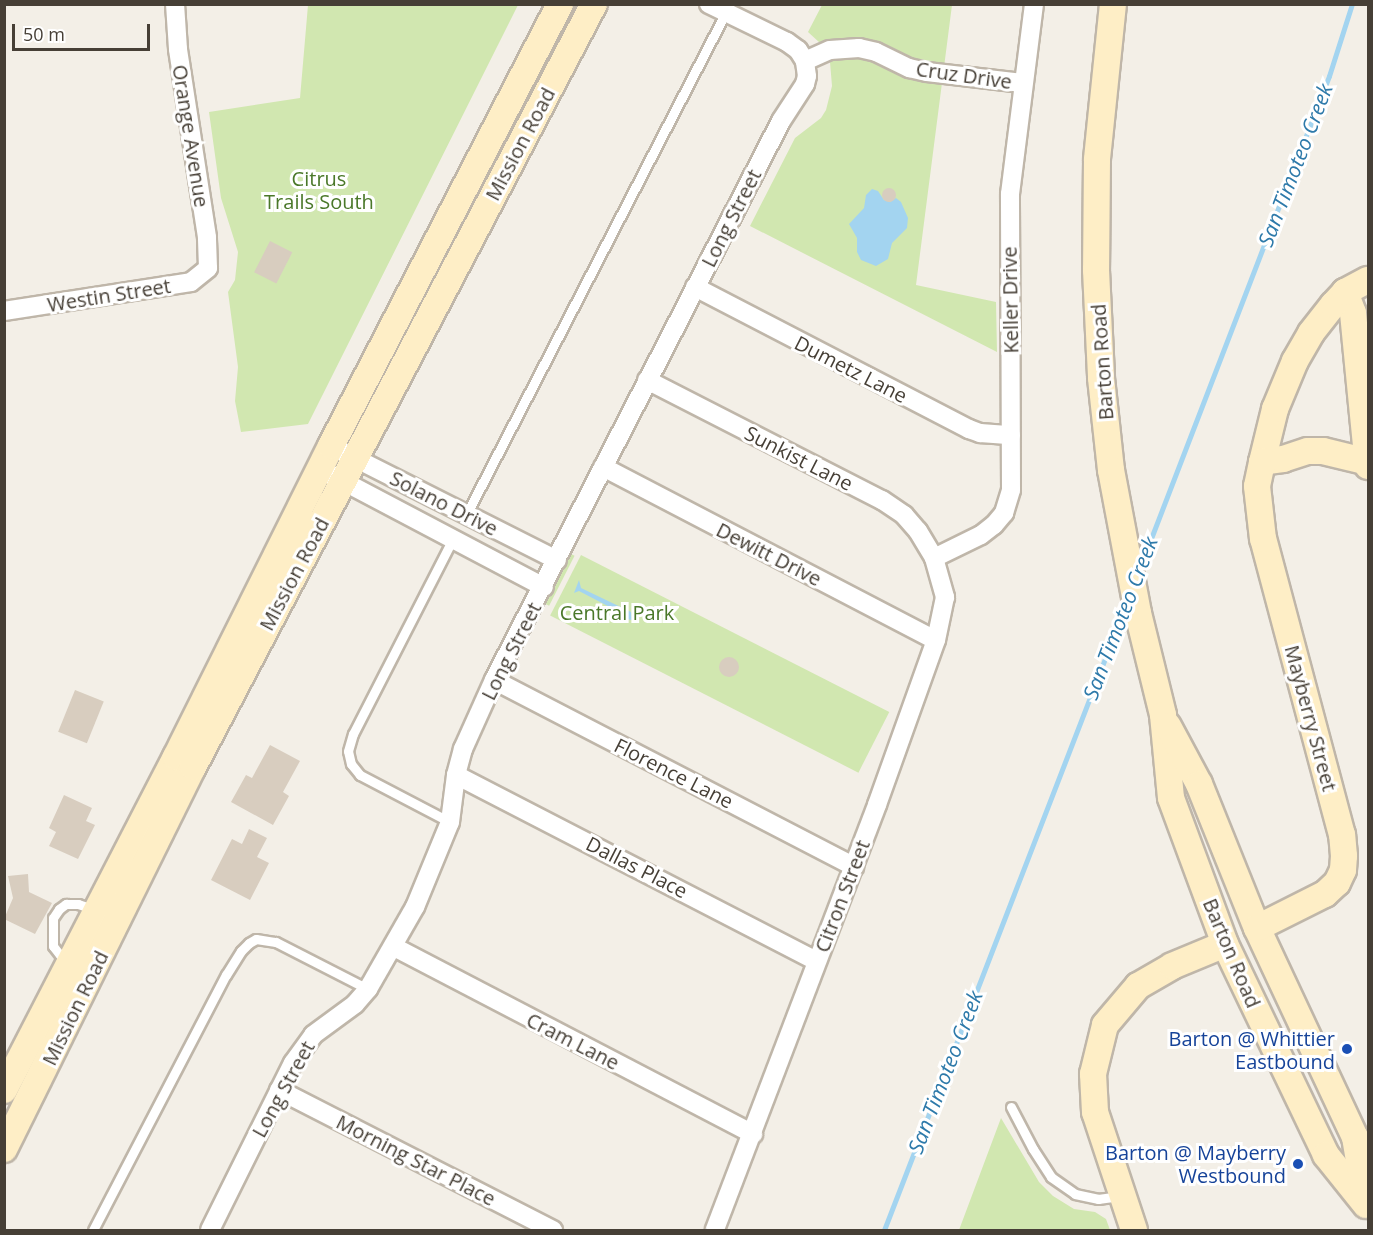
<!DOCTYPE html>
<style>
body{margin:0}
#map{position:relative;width:1373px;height:1235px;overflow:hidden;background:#f3efe7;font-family:"Open Sans",sans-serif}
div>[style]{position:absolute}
.green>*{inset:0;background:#d1e7b0;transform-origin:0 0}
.water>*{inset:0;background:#a3d4f0}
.stream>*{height:5px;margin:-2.5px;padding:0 2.5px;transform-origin:2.5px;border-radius:2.5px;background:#a3d4f0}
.building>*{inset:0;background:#d8cdbf;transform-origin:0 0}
.round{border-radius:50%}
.roads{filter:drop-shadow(2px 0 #bfb6a9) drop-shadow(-2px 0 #bfb6a9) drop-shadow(0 2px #bfb6a9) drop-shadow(0 -2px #bfb6a9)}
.lane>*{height:9px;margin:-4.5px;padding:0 4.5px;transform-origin:4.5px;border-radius:4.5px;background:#fff}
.street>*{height:18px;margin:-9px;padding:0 9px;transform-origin:9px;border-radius:9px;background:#fff}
.secondary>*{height:26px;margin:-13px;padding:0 13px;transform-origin:13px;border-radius:13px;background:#feeec6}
.dots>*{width:16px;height:16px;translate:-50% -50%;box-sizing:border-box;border:3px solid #fff;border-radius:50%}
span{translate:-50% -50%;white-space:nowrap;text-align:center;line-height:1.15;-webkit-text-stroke:6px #fff;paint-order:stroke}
.street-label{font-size:20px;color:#463f36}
.park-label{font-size:20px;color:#4a7829}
.transit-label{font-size:20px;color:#164399}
.right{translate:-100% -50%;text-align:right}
.water-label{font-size:21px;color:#2e7aaa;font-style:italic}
.frame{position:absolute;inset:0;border:6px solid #463f36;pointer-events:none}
.scale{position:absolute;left:12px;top:24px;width:138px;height:27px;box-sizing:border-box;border:3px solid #463f36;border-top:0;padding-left:8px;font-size:18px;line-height:21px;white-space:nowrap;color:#463f36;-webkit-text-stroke:4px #fff;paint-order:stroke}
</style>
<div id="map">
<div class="green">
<div style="clip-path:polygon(308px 5px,518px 5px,308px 424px,241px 432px,235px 401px,238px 367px,228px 292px,235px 280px,238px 252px,221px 198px,209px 112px,300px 98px)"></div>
<div style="clip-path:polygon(822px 5px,952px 5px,916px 285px,996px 302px,997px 352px,750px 226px,795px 138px,821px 118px,826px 110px,832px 86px,830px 62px,820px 43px,808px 32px)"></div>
<div style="left:571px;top:554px;width:4px;height:56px;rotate:27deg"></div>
<div style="left:581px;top:555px;width:346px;height:68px;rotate:27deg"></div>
<div style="clip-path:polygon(1001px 1118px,1039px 1182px,1053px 1196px,1074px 1209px,1095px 1212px,1106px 1219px,1110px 1230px,959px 1230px)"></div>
</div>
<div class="water">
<div style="clip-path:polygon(872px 189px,878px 191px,884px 200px,890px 202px,896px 198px,901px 202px,908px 218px,907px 228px,892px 243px,888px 259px,876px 266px,861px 260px,857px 252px,857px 238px,849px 224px,864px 208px,866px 195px)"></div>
<div style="clip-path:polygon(579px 580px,581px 588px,631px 612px,632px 620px,626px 619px,625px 615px,579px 591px,574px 593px)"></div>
</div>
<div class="stream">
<div style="left:1140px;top:567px;width:526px;rotate:-68.95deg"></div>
<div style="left:1329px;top:76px;width:76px;rotate:-72.3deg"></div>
<div style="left:884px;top:1230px;width:671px;rotate:-68.86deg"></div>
</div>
<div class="building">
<div class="round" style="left:882px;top:188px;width:14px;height:14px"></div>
<div style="left:270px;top:241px;width:25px;height:35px;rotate:27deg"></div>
<div class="round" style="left:719px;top:657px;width:20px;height:20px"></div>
<div style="left:75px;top:690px;width:31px;height:45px;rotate:22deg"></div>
<div style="clip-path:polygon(270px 745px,300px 761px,283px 792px,289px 796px,273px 825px,231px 802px,246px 775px,252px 778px)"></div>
<div style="clip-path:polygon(64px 795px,92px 808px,86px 821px,95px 825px,78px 859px,49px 846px,56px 832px,49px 828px)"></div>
<div style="clip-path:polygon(249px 829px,267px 838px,257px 857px,269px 863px,250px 900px,211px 880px,232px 839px,242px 844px)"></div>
<div style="clip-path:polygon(28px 874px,29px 892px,52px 903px,35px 934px,4px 919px,13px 898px,8px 876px)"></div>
</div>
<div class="roads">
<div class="lane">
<div style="left:466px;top:515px;width:566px;rotate:-62.67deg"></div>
<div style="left:450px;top:822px;width:102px;rotate:-152.4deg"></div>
<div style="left:360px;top:775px;width:14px;rotate:-129deg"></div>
<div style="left:351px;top:764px;width:13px;rotate:-103deg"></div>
<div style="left:348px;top:751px;width:18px;rotate:-74deg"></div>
<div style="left:353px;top:734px;width:219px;rotate:-62.9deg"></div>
<div style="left:69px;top:962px;width:11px;rotate:-142deg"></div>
<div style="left:60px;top:955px;width:11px;rotate:-128deg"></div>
<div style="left:53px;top:946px;width:28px;rotate:-90deg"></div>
<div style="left:53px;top:918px;width:11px;rotate:-56deg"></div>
<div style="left:59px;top:909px;width:9px;rotate:-36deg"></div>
<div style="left:66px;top:904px;width:12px"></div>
<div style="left:78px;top:904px;width:18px;rotate:19deg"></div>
<div style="left:1011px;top:1107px;width:47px;rotate:62.4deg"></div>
<div style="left:1033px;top:1149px;width:33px;rotate:57deg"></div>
<div style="left:1051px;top:1177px;width:29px;rotate:35deg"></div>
<div style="left:1075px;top:1194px;width:24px;rotate:12deg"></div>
<div style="left:1098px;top:1199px;width:22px;rotate:-8deg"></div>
<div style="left:93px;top:1230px;width:288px;rotate:-62.5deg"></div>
<div style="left:226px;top:975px;width:28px;rotate:-58deg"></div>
<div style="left:241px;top:951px;width:11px;rotate:-45deg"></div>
<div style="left:249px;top:943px;width:8px;rotate:-30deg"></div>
<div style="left:256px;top:939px;width:20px;rotate:9deg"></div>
<div style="left:276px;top:942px;width:103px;rotate:27.1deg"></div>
</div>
<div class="street">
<div style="left:805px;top:61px;width:27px;rotate:-24deg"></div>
<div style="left:830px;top:50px;width:29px;rotate:-4deg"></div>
<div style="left:859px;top:48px;width:17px;rotate:13deg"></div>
<div style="left:876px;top:52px;width:37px;rotate:26deg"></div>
<div style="left:909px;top:68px;width:18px;rotate:13deg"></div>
<div style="left:927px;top:72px;width:96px;rotate:6.6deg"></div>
<div style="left:695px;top:287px;width:309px;rotate:27.4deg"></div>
<div style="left:969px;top:429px;width:12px;rotate:20deg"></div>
<div style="left:980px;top:433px;width:31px;rotate:4deg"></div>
<div style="left:4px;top:311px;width:189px;rotate:-8.8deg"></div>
<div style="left:191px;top:282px;width:22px;rotate:-39deg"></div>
<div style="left:208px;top:268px;width:31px;rotate:-92deg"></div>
<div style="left:207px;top:237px;width:190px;rotate:-98.8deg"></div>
<div style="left:178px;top:49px;width:45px;rotate:-93.8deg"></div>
<div style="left:647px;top:380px;width:264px;rotate:27.1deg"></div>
<div style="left:882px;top:500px;width:27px;rotate:34deg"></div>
<div style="left:904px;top:515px;width:21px;rotate:49deg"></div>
<div style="left:918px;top:531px;width:31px;rotate:59deg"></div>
<div style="left:934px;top:558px;width:41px;rotate:74.2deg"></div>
<div style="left:945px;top:597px;width:44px;rotate:101.8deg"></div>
<div style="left:936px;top:640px;width:175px;rotate:109.7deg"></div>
<div style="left:877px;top:805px;width:455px;rotate:110.9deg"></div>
<div style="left:331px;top:446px;width:253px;rotate:26.8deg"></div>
<div style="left:603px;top:467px;width:375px;rotate:27.5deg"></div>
<div style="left:320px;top:469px;width:253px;rotate:27.8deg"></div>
<div style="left:934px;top:558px;width:52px;rotate:-26.1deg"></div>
<div style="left:981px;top:535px;width:16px;rotate:-38deg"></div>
<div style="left:994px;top:525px;width:16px;rotate:-50deg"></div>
<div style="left:1004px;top:513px;width:24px;rotate:-73deg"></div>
<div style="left:1011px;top:490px;width:296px;rotate:-90.2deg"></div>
<div style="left:1010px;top:194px;width:192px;rotate:-82.8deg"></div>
<div style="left:494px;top:680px;width:406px;rotate:27.4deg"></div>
<div style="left:456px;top:775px;width:406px;rotate:27.3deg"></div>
<div style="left:394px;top:947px;width:405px;rotate:27.5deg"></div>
<div style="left:279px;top:1090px;width:308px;rotate:27.1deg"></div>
<div style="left:210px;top:1230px;width:186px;rotate:-63.6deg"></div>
<div style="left:293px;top:1063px;width:34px;rotate:-54deg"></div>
<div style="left:313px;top:1035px;width:52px;rotate:-36.4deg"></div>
<div style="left:355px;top:1004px;width:20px;rotate:-49deg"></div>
<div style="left:368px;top:989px;width:95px;rotate:-60.2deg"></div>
<div style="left:415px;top:907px;width:92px;rotate:-67.6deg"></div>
<div style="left:450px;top:822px;width:47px;rotate:-82.7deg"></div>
<div style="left:456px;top:775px;width:27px;rotate:-75deg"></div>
<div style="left:463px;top:749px;width:76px;rotate:-65.8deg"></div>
<div style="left:494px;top:680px;width:628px;rotate:-62.82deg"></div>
<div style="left:781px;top:121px;width:44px;rotate:-57deg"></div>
<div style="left:805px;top:84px;width:8px;rotate:-76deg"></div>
<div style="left:807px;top:76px;width:15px;rotate:-98deg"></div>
<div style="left:805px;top:61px;width:13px;rotate:-122deg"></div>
<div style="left:798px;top:50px;width:14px;rotate:-144deg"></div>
<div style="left:787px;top:42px;width:87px;rotate:-154deg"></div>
</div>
<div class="secondary">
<div style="left:1113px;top:4px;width:157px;rotate:95.9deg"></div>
<div style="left:1097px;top:160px;width:110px;rotate:90.5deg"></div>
<div style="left:1096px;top:270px;width:108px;rotate:87.3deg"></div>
<div style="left:1101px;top:378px;width:93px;rotate:83.8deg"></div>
<div style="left:1111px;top:470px;width:146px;rotate:79.3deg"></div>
<div style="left:1138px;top:613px;width:105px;rotate:76.2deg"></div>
<div style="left:1163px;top:715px;width:83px;rotate:84.5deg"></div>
<div style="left:1171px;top:798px;width:156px;rotate:69.7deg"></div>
<div style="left:1225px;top:944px;width:234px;rotate:64.4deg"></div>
<div style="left:1326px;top:1155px;width:64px;rotate:51.3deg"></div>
<div style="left:1345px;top:292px;width:22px;rotate:69deg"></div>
<div style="left:1353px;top:313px;width:154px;rotate:84.4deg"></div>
<div style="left:1262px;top:462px;width:55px;rotate:-76.2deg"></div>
<div style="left:1275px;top:409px;width:52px;rotate:-67.4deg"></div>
<div style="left:1295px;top:361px;width:32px;rotate:-60deg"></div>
<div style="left:1311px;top:333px;width:36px;rotate:-52deg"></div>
<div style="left:1333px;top:305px;width:18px;rotate:-47deg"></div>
<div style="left:1345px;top:292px;width:26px;rotate:-28deg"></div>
<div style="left:1168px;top:726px;width:66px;rotate:61.9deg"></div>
<div style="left:1199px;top:784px;width:155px;rotate:68.1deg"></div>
<div style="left:1257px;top:928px;width:231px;rotate:64.9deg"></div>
<div style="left:1355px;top:1137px;width:66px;rotate:80.4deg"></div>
<div style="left:1257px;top:928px;width:76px;rotate:-26.6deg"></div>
<div style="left:1325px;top:894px;width:16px;rotate:-43deg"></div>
<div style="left:1337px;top:883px;width:14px;rotate:-65deg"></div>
<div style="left:1343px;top:870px;width:14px;rotate:-86deg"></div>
<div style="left:1344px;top:856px;width:21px;rotate:-95deg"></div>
<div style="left:1342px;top:835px;width:306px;rotate:-104.9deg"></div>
<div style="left:1263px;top:539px;width:53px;rotate:-96.5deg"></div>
<div style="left:1257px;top:486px;width:25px;rotate:-78deg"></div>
<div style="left:1262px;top:462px;width:21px;rotate:-8deg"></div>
<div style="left:1283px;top:459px;width:26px;rotate:-18deg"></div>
<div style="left:1308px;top:451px;width:15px"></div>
<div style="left:1323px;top:451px;width:46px;rotate:13.7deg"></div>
<div style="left:4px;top:1090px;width:375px;rotate:-62.7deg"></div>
<div style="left:176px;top:757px;width:347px;rotate:-63.5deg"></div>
<div style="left:331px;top:446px;width:498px;rotate:-62.6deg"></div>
<div style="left:4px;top:1149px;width:426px;rotate:-63.7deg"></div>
<div style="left:193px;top:767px;width:862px;rotate:-62.28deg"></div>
<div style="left:1134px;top:1230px;width:124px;rotate:-108.3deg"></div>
<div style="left:1095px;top:1112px;width:38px;rotate:-93deg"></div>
<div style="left:1093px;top:1074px;width:50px;rotate:-76.2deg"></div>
<div style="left:1105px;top:1025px;width:51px;rotate:-49.8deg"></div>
<div style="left:1138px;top:986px;width:39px;rotate:-30deg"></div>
<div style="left:1172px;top:966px;width:57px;rotate:-22.5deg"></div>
</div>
</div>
<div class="dots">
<div style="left:1347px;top:1049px;background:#1a4fb4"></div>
<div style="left:1298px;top:1164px;background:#1a4fb4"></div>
</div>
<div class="street-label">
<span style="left:964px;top:75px;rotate:8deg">Cruz Drive</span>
<span style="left:191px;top:136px;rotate:81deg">Orange Avenue</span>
<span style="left:520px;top:144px;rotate:-62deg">Mission Road</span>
<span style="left:731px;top:218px;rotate:-63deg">Long Street</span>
<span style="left:109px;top:295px;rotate:-9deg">Westin Street</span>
<span style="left:1010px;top:300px;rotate:-91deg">Keller Drive</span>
<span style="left:1102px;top:362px;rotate:-94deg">Barton Road</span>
<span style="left:851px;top:369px;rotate:27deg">Dumetz Lane</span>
<span style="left:799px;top:458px;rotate:27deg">Sunkist Lane</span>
<span style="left:444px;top:503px;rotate:27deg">Solano Drive</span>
<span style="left:769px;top:554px;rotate:27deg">Dewitt Drive</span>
<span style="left:294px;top:574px;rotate:-62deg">Mission Road</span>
<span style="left:511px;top:651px;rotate:-63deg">Long Street</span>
<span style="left:1311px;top:718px;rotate:75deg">Mayberry Street</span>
<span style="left:674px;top:773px;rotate:27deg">Florence Lane</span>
<span style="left:637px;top:867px;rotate:27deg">Dallas Place</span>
<span style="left:842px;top:896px;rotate:-69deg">Citron Street</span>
<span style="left:1232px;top:953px;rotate:67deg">Barton Road</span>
<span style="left:75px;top:1008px;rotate:-64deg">Mission Road</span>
<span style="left:573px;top:1041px;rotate:27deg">Cram Lane</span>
<span style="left:283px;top:1089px;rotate:-61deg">Long Street</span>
<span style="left:416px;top:1160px;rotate:27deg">Morning Star Place</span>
</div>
<div class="park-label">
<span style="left:319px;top:190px">Citrus<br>Trails South</span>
<span style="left:617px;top:612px">Central Park</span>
</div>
<div class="transit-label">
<span class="right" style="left:1335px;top:1050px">Barton @ Whittier<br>Eastbound</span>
<span class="right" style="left:1286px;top:1164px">Barton @ Mayberry<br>Westbound</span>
</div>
<div class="water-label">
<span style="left:1295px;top:165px;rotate:-69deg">San Timoteo Creek</span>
<span style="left:1120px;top:618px;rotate:-69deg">San Timoteo Creek</span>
<span style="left:945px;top:1072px;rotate:-69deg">San Timoteo Creek</span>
</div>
<div class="frame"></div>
<div class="scale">50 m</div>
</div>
